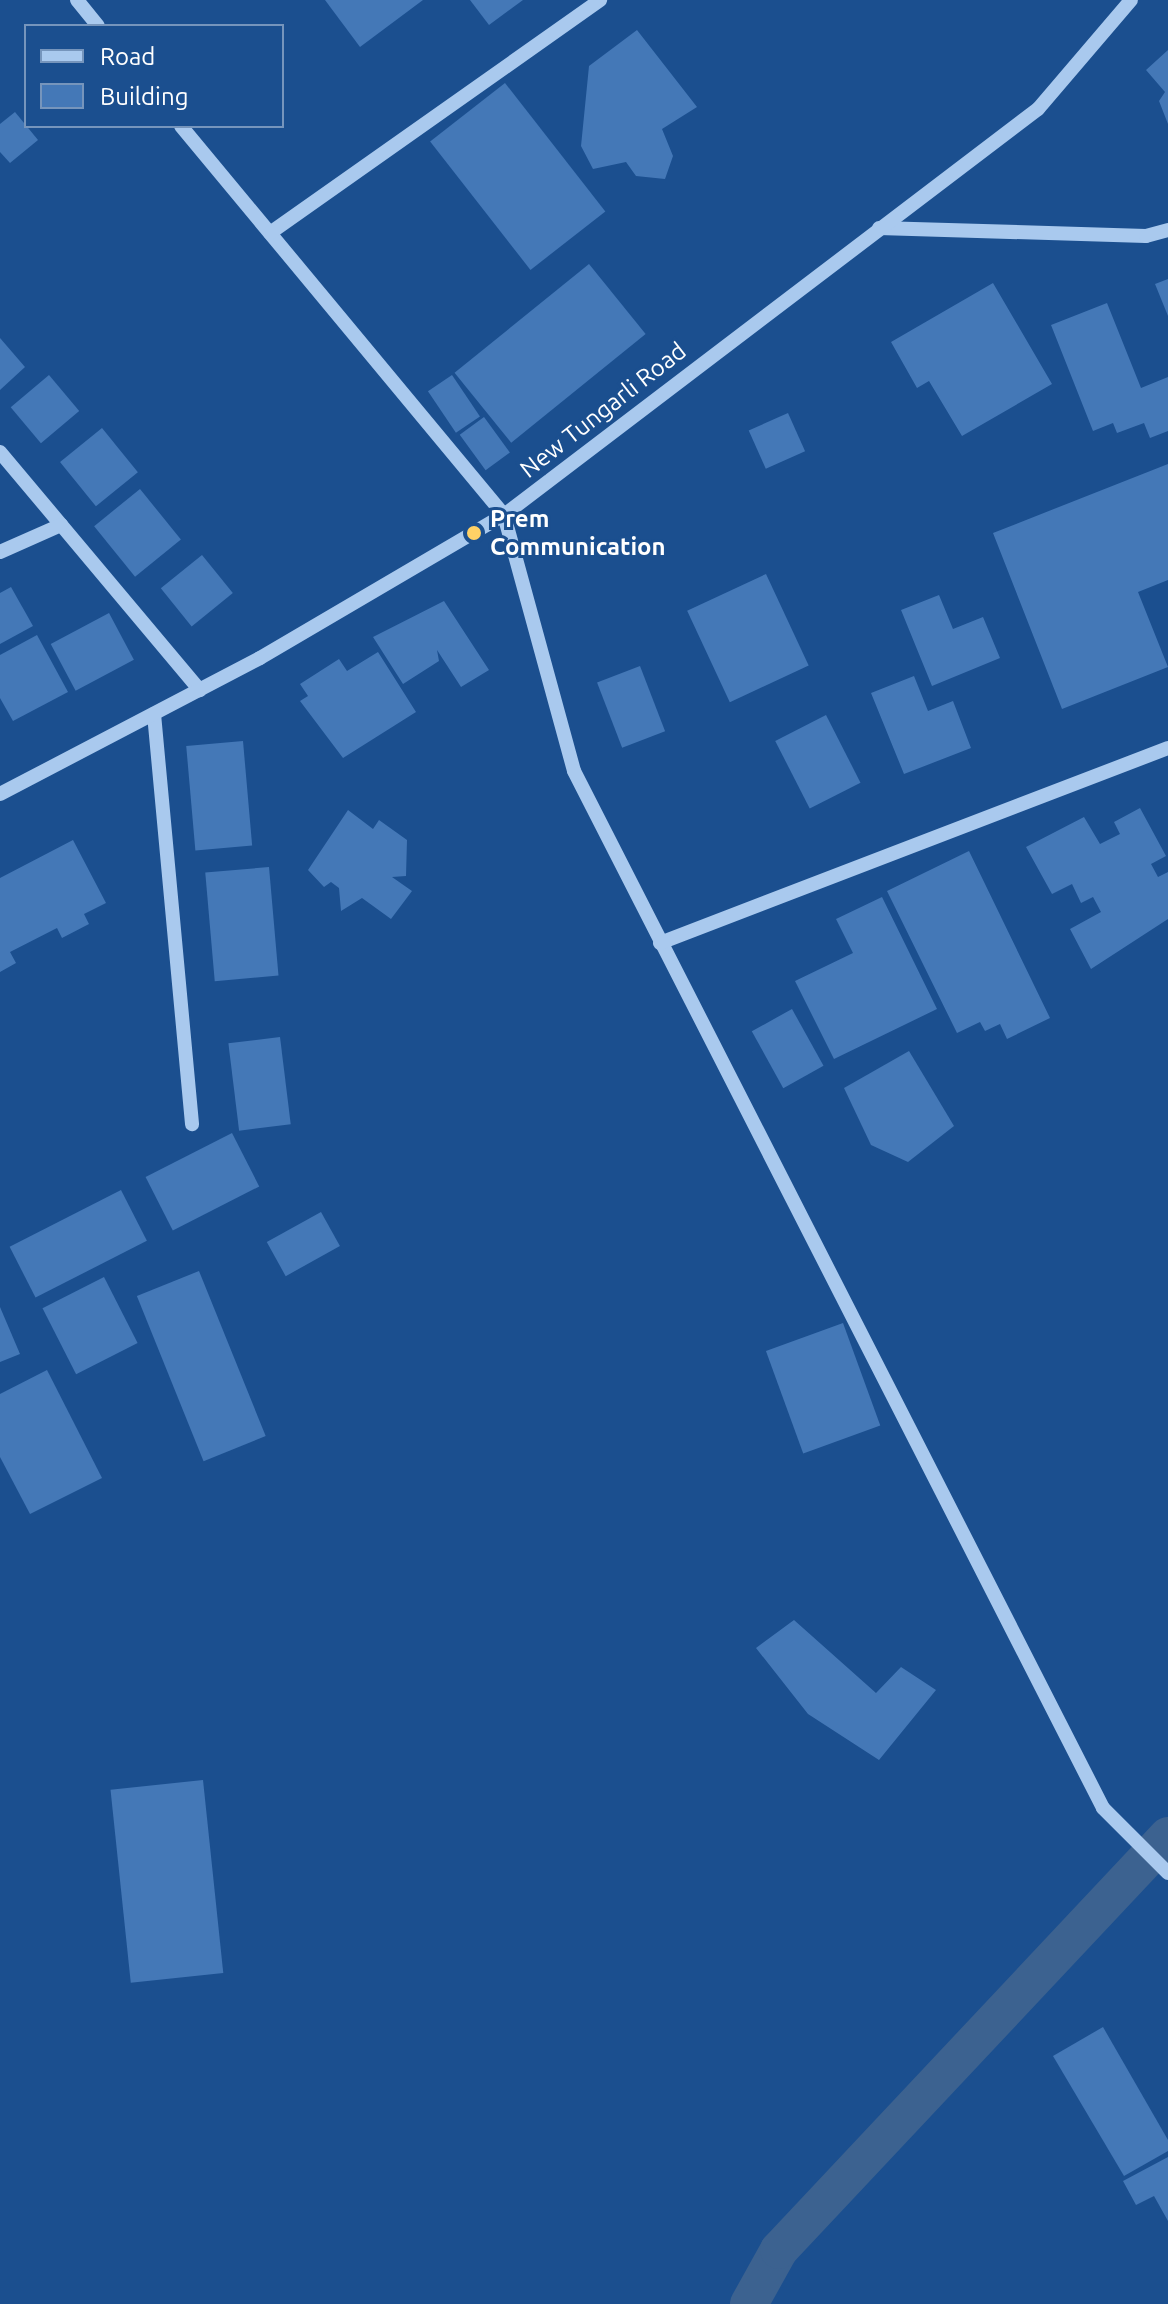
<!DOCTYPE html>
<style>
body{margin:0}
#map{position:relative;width:1168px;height:2304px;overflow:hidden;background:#1b4f8f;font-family:Ubuntu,sans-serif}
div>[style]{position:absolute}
.canal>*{height:38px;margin:-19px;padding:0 19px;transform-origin:19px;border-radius:19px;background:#3c6290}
.building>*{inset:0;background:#4478b7;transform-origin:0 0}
.minor>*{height:14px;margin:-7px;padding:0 7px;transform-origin:7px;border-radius:7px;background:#a9c9ee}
.dots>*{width:22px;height:22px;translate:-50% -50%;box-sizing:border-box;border:4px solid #1b4f8f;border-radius:50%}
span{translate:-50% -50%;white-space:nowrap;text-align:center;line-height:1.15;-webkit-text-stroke:6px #1b4f8f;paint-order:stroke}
.street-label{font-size:24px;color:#fff}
.poi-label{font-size:24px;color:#fff;font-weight:700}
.left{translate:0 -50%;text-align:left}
.legend{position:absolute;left:24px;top:24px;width:260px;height:104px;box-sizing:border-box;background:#1b4f8f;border:2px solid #7695bc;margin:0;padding:10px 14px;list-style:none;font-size:24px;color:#fff}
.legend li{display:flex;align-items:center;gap:16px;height:40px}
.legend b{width:40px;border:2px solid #7695bc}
</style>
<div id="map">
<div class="canal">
<div style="left:749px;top:2304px;width:62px;rotate:-60.9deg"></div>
<div style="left:779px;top:2250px;width:568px;rotate:-46.78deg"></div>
</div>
<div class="building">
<div style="clip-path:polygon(325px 0,423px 0,360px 47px)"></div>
<div style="clip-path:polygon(470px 0,523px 0,489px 25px)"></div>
<div style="clip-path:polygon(637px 30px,697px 107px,662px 129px,673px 156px,665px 179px,636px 176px,626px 162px,593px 169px,581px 146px,589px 66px)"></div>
<div style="clip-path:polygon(1168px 50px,1168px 124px,1159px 101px,1165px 92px,1146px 70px)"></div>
<div style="left:505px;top:83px;width:163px;height:95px;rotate:52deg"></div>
<div style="clip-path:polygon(15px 112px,38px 140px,10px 163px,0 152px,0 124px)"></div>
<div style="left:589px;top:264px;width:90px;height:173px;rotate:51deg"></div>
<div style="clip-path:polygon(1168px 279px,1168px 316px,1155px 284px)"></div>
<div style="clip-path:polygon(993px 283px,1052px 384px,962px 436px,929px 381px,917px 388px,891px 342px)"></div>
<div style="clip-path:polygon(1107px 303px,1141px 388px,1168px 377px,1168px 431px,1150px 438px,1144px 423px,1117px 433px,1113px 423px,1093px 431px,1051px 325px)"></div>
<div style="clip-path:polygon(0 338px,25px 367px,0 390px)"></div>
<div style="left:49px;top:375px;width:47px;height:50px;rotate:50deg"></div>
<div style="left:452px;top:375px;width:50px;height:29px;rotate:56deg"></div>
<div style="left:788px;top:413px;width:42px;height:43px;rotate:66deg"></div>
<div style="left:484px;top:417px;width:44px;height:30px;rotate:54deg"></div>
<div style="left:102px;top:428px;width:57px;height:54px;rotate:51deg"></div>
<div style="clip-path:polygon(1168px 464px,1168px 580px,1138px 592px,1168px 667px,1062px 709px,993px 533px)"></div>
<div style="left:140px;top:489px;width:65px;height:59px;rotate:51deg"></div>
<div style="left:202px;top:555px;width:49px;height:53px;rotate:51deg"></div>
<div style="left:766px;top:574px;width:101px;height:87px;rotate:65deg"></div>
<div style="clip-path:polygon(11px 587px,33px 626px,0 644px,0 593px)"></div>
<div style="clip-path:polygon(939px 595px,953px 629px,983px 617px,1000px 658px,932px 686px,901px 610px)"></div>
<div style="clip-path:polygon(444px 601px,489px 670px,461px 687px,437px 650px,439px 661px,403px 684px,373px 637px)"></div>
<div style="left:109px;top:613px;width:53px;height:66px;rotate:62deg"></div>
<div style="clip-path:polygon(37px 635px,68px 692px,13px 721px,0 698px,0 655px)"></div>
<div style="clip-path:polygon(378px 652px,416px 712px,343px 758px,300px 701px,308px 696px,300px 684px,339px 659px,347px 671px)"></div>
<div style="left:640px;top:666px;width:70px;height:46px;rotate:69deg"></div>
<div style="clip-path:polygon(914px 676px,928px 711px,953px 701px,971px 748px,904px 774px,871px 693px)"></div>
<div style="left:826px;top:715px;width:76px;height:57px;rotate:63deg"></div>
<div style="left:243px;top:741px;width:105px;height:57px;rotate:85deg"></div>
<div style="clip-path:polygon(1140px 808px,1166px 856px,1151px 864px,1158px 877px,1168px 872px,1168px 919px,1091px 969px,1070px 929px,1101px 912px,1093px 897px,1081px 903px,1072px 884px,1052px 894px,1026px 847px,1084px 817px,1100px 844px,1120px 834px,1114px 822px)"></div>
<div style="clip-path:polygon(348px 810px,373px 829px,379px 820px,407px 840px,406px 876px,392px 877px,412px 891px,391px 919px,362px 898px,341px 911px,339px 888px,331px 882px,324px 887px,308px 870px)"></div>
<div style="clip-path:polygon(73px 840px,106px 903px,84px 914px,89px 924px,62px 938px,57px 928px,10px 952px,16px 963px,0 972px,0 878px)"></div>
<div style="clip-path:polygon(969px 851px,1050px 1018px,1007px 1039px,1000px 1024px,985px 1031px,980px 1022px,957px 1033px,887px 891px)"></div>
<div style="left:269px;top:867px;width:109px;height:64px;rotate:85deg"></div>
<div style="clip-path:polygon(882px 897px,937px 1009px,834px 1059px,795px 981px,853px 953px,836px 919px)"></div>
<div style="left:792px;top:1009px;width:65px;height:46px;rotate:61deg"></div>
<div style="left:280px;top:1037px;width:88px;height:52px;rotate:83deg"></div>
<div style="clip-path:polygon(909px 1051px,954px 1126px,908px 1162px,871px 1145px,844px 1088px)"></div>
<div style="left:232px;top:1133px;width:60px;height:97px;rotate:63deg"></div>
<div style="left:121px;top:1190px;width:57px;height:125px;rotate:63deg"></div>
<div style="left:321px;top:1212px;width:39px;height:62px;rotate:61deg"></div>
<div style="left:199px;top:1271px;width:178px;height:67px;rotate:68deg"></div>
<div style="left:104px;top:1277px;width:74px;height:69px;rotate:63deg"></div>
<div style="clip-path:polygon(0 1307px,20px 1354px,0 1362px)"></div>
<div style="left:843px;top:1323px;width:109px;height:82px;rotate:70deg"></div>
<div style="clip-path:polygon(47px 1370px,102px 1478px,30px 1514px,0 1457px,0 1394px)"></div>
<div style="clip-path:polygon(794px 1620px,876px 1693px,901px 1667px,936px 1690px,879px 1760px,808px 1714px,756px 1648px)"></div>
<div style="left:203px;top:1780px;width:194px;height:93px;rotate:84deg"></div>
<div style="clip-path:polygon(1103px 2027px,1168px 2140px,1168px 2151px,1124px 2176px,1053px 2056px)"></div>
<div style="clip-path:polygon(1168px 2157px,1168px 2221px,1154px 2196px,1136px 2205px,1123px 2181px)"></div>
</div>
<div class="minor">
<div style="left:77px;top:0;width:33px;rotate:51deg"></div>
<div style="left:181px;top:126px;width:506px;rotate:50.3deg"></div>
<div style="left:504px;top:515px;width:265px;rotate:74.7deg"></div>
<div style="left:574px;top:771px;width:1164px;rotate:62.97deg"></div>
<div style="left:1103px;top:1808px;width:92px;rotate:45deg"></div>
<div style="left:879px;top:228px;width:267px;rotate:1.7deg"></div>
<div style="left:1146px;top:236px;width:23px;rotate:-15deg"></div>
<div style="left:270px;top:233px;width:404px;rotate:-35.2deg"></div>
<div style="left:0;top:452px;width:311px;rotate:50deg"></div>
<div style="left:0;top:552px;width:67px;rotate:-23.9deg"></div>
<div style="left:154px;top:714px;width:412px;rotate:84.7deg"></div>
<div style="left:0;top:794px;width:293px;rotate:-27.6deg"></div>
<div style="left:260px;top:658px;width:283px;rotate:-30.4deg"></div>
<div style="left:504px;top:515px;width:671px;rotate:-37.25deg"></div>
<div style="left:1038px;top:109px;width:143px;rotate:-49.5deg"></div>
<div style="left:660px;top:943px;width:544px;rotate:-21deg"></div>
</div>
<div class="dots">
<div style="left:474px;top:533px;background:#ffd166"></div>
</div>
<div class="street-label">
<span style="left:603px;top:410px;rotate:-38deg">New Tungarli Road</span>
</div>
<div class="poi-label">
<span class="left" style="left:490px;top:533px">Prem<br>Communication</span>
</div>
<ul class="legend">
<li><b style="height:10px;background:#a9c9ee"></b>Road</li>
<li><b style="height:22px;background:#4478b7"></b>Building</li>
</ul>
</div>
